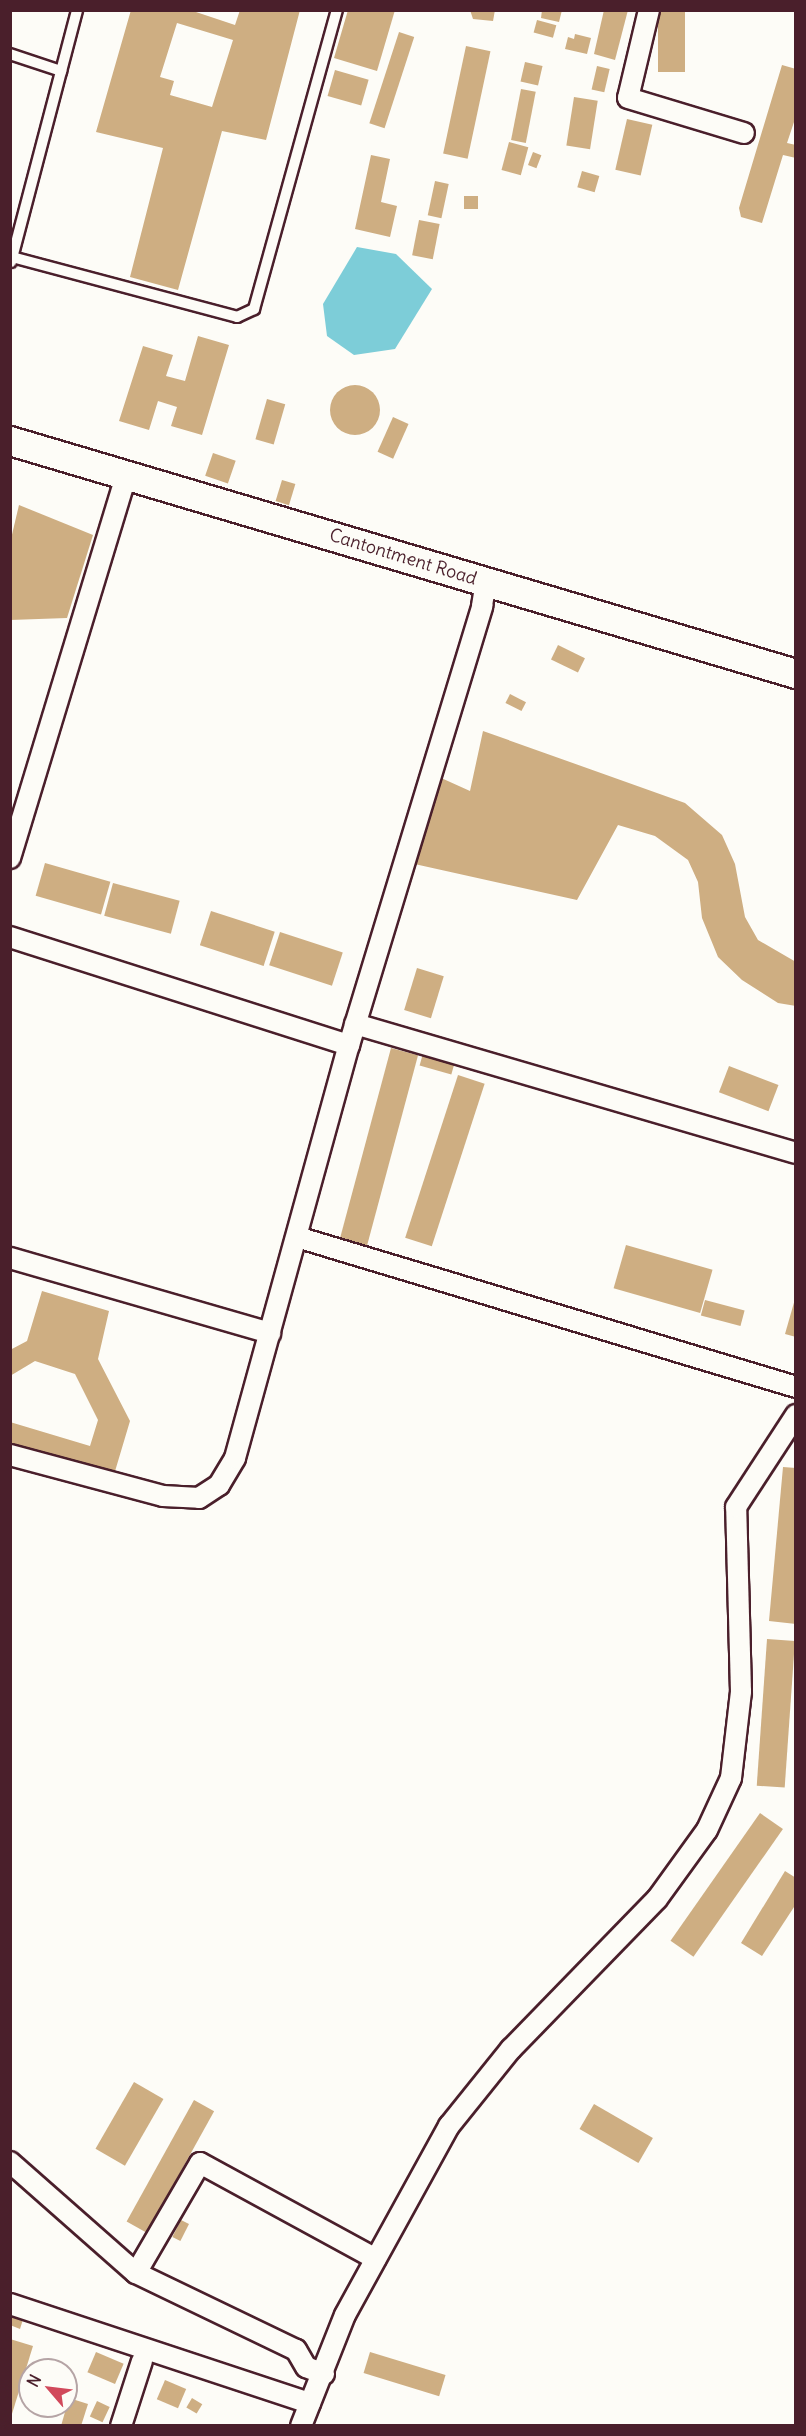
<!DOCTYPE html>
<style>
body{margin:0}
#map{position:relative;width:806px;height:2436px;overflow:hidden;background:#fdfcf7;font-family:Delius,sans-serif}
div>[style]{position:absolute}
.water>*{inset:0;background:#7dcdd8}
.building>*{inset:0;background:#ceae82;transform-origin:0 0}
.round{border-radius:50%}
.roads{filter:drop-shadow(2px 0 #4a1f2b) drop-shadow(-2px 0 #4a1f2b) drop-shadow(0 2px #4a1f2b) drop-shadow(0 -2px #4a1f2b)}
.lane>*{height:10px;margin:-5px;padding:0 5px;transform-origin:5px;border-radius:5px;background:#fdfcf7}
.street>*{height:20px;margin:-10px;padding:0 10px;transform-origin:10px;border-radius:10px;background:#fdfcf7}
.secondary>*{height:28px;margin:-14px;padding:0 14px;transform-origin:14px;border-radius:14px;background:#fdfcf7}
span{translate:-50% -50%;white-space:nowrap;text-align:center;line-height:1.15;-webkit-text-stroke:4.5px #fdfcf7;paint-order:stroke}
.street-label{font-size:18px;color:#4a1f2b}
.frame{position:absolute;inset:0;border:12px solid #4a1f2b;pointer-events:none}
.north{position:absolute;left:18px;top:2358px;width:60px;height:60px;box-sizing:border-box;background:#fdfcf7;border:2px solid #b5a4a5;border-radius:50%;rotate:298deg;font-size:16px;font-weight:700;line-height:24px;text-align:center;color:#4a1f2b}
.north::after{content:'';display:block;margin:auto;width:21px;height:27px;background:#d1495b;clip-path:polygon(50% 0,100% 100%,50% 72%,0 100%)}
</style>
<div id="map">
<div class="water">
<div style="clip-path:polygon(357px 247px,396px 254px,432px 289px,395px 349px,354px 355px,327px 336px,323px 304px)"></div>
</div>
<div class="building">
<div style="clip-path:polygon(evenodd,131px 10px,190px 10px,235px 25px,240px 10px,300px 10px,266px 140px,222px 131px,178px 290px,130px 277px,163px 148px,96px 132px,131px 10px,177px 23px,233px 40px,212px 107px,170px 95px,174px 81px,160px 77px,177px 23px)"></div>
<div style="clip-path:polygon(348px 10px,395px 10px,377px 71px,334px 58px)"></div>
<div style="clip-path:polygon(470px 10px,495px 10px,493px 21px,473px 19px)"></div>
<div style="clip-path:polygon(542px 10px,562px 10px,559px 22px,541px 18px)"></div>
<div style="clip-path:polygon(604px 10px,628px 10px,615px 60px,594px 54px)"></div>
<div style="left:658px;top:10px;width:27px;height:62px"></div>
<div style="left:537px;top:20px;width:20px;height:13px;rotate:15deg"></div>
<div style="left:399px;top:32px;width:16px;height:96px;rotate:18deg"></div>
<div style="clip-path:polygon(575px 34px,591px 38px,587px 54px,565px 49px,568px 37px,574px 39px)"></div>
<div style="left:466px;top:46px;width:25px;height:110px;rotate:12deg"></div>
<div style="left:525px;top:62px;width:18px;height:20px;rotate:13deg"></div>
<div style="clip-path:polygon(782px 65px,796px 69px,796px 116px,787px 143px,796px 145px,796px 158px,783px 155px,762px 223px,741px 217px,739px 208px)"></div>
<div style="left:597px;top:66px;width:13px;height:24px;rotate:13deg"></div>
<div style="left:335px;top:70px;width:35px;height:27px;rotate:16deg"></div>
<div style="left:521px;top:89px;width:15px;height:52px;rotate:11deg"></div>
<div style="left:574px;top:97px;width:24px;height:49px;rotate:9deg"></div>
<div style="left:627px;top:119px;width:26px;height:52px;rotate:13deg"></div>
<div style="left:509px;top:142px;width:20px;height:29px;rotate:15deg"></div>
<div style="left:533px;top:152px;width:9px;height:14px;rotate:21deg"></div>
<div style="clip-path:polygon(371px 155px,390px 159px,381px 202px,397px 206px,390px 237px,355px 229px)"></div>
<div style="left:582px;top:171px;width:18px;height:17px;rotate:16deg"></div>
<div style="left:435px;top:181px;width:14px;height:35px;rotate:12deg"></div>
<div style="left:478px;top:196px;width:13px;height:14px;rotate:90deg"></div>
<div style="left:419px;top:220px;width:21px;height:36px;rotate:11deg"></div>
<div style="clip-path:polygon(198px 336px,229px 345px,202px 435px,171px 426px,177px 407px,158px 401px,149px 430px,119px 421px,143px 346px,173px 355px,166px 376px,185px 381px)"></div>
<div class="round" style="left:330px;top:385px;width:50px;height:50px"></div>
<div style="left:267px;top:399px;width:19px;height:42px;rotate:16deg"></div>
<div style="left:393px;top:417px;width:17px;height:38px;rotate:24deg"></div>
<div style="left:213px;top:453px;width:24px;height:24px;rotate:19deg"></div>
<div style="left:282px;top:480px;width:14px;height:22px;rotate:17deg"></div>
<div style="clip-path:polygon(19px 505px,93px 535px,67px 618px,10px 620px,10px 543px)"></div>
<div style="left:558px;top:645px;width:30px;height:16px;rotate:26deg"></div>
<div style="left:510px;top:694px;width:18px;height:10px;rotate:27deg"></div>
<div style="clip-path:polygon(483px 731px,685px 803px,722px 835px,735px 864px,745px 917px,758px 940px,796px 962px,796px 1006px,778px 1003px,742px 980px,718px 957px,702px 918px,698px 882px,688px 860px,655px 836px,618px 825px,577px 900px,410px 863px,439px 777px,470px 791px)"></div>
<div style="left:45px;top:863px;width:68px;height:34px;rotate:16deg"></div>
<div style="left:113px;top:883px;width:69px;height:34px;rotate:15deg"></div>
<div style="left:211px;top:911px;width:67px;height:36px;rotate:18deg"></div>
<div style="left:280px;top:932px;width:66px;height:35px;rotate:18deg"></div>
<div style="left:417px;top:968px;width:28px;height:44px;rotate:17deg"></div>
<div style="left:391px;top:1048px;width:28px;height:198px;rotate:15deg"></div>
<div style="left:424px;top:1050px;width:33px;height:16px;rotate:16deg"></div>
<div style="left:729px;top:1066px;width:53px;height:28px;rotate:21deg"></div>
<div style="left:458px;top:1075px;width:28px;height:171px;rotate:18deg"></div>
<div style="left:626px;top:1245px;width:90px;height:45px;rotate:16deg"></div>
<div style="clip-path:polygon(42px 1291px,109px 1311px,98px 1359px,130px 1421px,113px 1478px,10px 1448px,10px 1422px,90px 1446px,98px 1420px,75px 1374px,35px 1361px,10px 1376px,10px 1350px,27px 1341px)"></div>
<div style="clip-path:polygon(795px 1299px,796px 1299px,796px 1337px,785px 1334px)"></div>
<div style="left:705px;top:1300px;width:41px;height:16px;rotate:15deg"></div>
<div style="clip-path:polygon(783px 1467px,796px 1468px,796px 1624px,769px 1621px)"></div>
<div style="left:767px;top:1639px;width:28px;height:147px;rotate:4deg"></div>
<div style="left:760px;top:1813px;width:28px;height:156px;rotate:35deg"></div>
<div style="clip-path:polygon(785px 1871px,796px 1878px,796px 1904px,762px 1956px,741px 1943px)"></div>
<div style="left:134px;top:2082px;width:34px;height:77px;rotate:30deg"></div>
<div style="left:194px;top:2100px;width:23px;height:139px;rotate:29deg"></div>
<div style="left:594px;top:2104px;width:68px;height:29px;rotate:30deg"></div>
<div style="left:181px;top:2220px;width:9px;height:19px;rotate:27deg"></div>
<div style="clip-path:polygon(10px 2308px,25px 2313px,20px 2329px,10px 2325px)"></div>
<div style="clip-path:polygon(10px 2339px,33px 2346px,11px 2417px,10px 2417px)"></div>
<div style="left:96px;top:2352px;width:30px;height:22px;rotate:23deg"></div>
<div style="left:370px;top:2352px;width:79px;height:22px;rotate:17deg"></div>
<div style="left:165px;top:2380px;width:23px;height:21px;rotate:23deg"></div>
<div style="clip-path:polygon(69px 2398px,88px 2404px,81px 2426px,61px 2426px)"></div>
<div style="left:192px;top:2398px;width:12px;height:11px;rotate:31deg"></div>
<div style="left:97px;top:2401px;width:14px;height:17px;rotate:25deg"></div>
</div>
<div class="roads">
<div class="lane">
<div style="left:10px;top:54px;width:54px;rotate:18.4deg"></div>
<div style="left:12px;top:257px;width:233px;rotate:14.9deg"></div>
<div style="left:237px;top:317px;width:19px;rotate:-25deg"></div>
<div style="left:254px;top:309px;width:310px;rotate:-74.5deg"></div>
<div style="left:11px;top:262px;width:260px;rotate:-75.3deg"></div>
</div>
<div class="street">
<div style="left:649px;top:10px;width:90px;rotate:103.4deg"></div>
<div style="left:628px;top:98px;width:121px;rotate:16.8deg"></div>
<div style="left:10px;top:858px;width:400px;rotate:-73.1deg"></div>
<div style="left:10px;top:937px;width:356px;rotate:17.7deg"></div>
<div style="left:355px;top:1024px;width:459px;rotate:16.3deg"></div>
<div style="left:297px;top:1237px;width:521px;rotate:16.73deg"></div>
<div style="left:10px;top:1258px;width:271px;rotate:16.1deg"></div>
<div style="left:10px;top:1455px;width:158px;rotate:15deg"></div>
<div style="left:163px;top:1496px;width:36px;rotate:3deg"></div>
<div style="left:199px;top:1498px;width:24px;rotate:-33deg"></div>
<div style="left:219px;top:1485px;width:31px;rotate:-59deg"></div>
<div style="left:235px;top:1458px;width:428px;rotate:-74.6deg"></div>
<div style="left:349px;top:1045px;width:459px;rotate:-73.1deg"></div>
<div style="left:482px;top:606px;width:24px;rotate:-81deg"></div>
<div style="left:10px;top:2162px;width:168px;rotate:41.4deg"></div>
<div style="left:10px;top:2304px;width:316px;rotate:18.3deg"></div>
<div style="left:324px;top:2374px;width:19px;rotate:-159deg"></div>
<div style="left:306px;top:2367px;width:20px;rotate:-120deg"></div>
<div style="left:296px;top:2350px;width:178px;rotate:-154.3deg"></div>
<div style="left:136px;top:2273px;width:127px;rotate:-59.8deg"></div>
<div style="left:200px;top:2163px;width:200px;rotate:28.6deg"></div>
<div style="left:121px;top:2426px;width:68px;rotate:-72.1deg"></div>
<div style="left:301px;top:2426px;width:119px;rotate:-68.4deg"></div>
<div style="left:345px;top:2315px;width:216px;rotate:-61.2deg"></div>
<div style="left:449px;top:2126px;width:99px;rotate:-51.2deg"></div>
<div style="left:511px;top:2049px;width:209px;rotate:-45.8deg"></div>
<div style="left:657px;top:1899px;width:85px;rotate:-54.1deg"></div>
<div style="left:707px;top:1830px;width:57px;rotate:-65.2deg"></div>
<div style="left:731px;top:1778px;width:87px;rotate:-83.4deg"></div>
<div style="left:741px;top:1692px;width:185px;rotate:-91.5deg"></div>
<div style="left:736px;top:1507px;width:110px;rotate:-56.9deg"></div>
</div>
<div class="secondary">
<div style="left:10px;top:441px;width:820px;rotate:16.51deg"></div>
</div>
</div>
<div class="street-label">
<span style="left:403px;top:557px;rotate:17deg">Cantontment Road</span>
</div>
<div class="frame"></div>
<div class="north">N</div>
</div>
